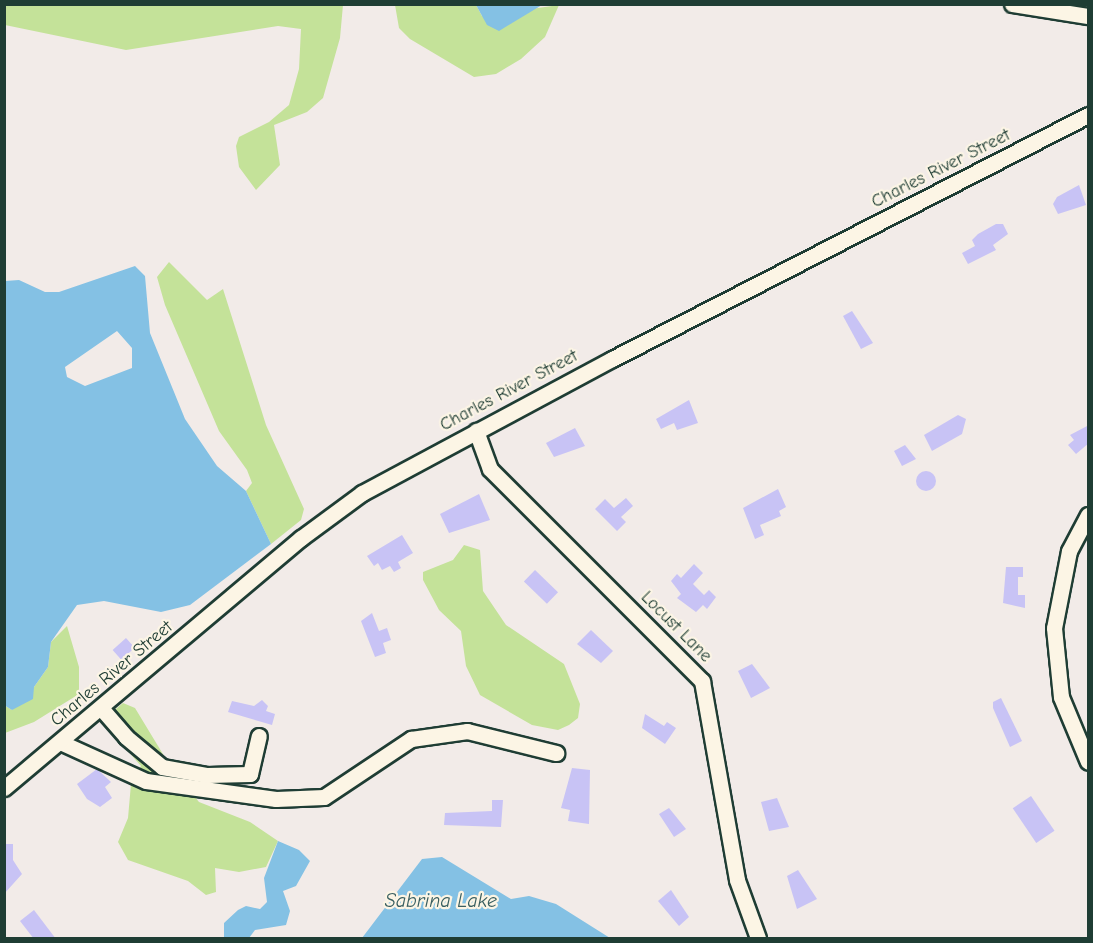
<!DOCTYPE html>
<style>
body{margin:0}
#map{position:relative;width:1093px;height:943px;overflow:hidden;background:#f2ebe8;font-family:"Comic Neue",sans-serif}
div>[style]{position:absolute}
.green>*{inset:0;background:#c4e299}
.water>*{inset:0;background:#84c1e4}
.building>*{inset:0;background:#c8c3f5;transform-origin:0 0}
.round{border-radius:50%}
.roads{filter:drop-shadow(2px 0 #1f3d34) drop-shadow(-2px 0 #1f3d34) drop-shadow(0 2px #1f3d34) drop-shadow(0 -2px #1f3d34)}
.minor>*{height:15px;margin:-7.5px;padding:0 7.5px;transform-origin:7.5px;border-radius:7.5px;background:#fcf5e5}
span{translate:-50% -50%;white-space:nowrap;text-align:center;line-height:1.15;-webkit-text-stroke:4.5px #fcf5e5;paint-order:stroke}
.street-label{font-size:18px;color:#1f3d34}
.water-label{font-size:20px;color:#385e60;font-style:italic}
.frame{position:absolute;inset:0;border:6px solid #1f3d34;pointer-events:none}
</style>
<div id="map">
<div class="green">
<div style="clip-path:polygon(5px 4px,343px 4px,343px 5px,340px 38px,323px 98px,307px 112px,274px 125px,280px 165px,256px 190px,239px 167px,236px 146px,239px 137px,269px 122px,289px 105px,299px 69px,301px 29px,278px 26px,126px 50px,5px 25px)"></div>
<div style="clip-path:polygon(395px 5px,476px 5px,482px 16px,559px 5px,545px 37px,521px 59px,496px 74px,474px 77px,410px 39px,399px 28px)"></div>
<div style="clip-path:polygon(169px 262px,207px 300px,223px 289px,266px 425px,304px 509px,301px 520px,271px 544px,246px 491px,252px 483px,247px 470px,219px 431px,165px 305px,157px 277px)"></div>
<div style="clip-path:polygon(464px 545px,480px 550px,483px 591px,506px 625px,564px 664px,580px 704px,578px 718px,569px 725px,558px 730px,532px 725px,480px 695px,466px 666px,461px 631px,439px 610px,423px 580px,423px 572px,453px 560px)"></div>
<div style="clip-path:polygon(67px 626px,79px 667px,79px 694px,34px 722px,5px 733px,4px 705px,12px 710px,34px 687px,48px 667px,51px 642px)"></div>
<div style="clip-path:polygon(123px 703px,135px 708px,172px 769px,199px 802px,250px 822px,278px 841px,266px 867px,239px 872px,215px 868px,216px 892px,206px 895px,188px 881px,128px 860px,118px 842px,128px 818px,131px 784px,141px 766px,105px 725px,105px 718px)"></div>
</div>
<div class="water">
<div style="clip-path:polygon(476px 5px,542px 5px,499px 31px,487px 25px)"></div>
<div style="clip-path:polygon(evenodd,135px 266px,145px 276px,150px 333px,185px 419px,217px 466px,246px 491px,271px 544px,190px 605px,161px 612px,104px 601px,77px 605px,51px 642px,48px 667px,34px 687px,33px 699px,12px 710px,4px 705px,5px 281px,19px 280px,45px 292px,59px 292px,135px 266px,117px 331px,132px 348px,132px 368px,85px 386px,67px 377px,65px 367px,117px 331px)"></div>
<div style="clip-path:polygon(278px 841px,299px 850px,310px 861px,296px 886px,283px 891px,290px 911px,286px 925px,255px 930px,249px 938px,224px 938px,224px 923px,238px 910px,246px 906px,260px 909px,267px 902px,264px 878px)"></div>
<div style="clip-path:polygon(442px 857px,511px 899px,529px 896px,556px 904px,610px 938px,362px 938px,422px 859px)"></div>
</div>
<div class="building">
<div style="clip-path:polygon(1079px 185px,1086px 205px,1058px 214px,1053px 204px,1057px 197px)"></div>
<div style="clip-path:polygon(996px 224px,1003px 224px,1008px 234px,993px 245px,996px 250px,968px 264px,962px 253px,975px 246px,972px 240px,978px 234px)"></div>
<div style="clip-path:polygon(852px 311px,873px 343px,861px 349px,843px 316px)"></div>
<div style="clip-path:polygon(689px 400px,698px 423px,677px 430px,674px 423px,661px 429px,656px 419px)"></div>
<div style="clip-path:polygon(958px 415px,966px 419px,962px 434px,932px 451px,924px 435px)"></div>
<div style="clip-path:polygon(1089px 425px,1089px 443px,1076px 454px,1068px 445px,1074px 440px,1070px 435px)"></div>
<div style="clip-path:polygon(575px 428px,585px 446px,554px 457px,546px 443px)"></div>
<div style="clip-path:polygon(905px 445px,916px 459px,902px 466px,894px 451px)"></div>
<div class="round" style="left:916px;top:471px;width:20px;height:20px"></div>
<div style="clip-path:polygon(778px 489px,786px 507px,779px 511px,781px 516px,760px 525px,764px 535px,755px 539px,743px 508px)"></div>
<div style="clip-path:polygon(479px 494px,490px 520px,449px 533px,440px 514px)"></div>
<div style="clip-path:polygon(626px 498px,633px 506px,621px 517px,626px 522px,617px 531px,595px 509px,605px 499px,614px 508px)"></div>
<div style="clip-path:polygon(402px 535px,413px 553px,398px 562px,401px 568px,394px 572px,390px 566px,382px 570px,378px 563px,374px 566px,367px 556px)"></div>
<div style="clip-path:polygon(694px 564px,703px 573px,693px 584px,704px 595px,709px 590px,716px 597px,707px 609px,703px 605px,696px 612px,677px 598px,681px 594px,671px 581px,677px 574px,681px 578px)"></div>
<div style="clip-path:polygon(1006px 567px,1023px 567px,1023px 577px,1018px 577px,1018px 595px,1025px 595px,1025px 608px,1003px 603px)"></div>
<div style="left:535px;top:570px;width:32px;height:16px;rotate:44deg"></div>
<div style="clip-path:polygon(372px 613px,379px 631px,387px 628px,391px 640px,383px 643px,386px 653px,375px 657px,361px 621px)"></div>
<div style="clip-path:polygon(591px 630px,613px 651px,601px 663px,577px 644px)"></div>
<div style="left:126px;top:638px;width:13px;height:18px;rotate:48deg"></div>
<div style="clip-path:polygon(752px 664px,770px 688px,751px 698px,738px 671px)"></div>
<div style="clip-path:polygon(1001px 698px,1022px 741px,1010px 747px,993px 708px,993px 702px)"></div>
<div style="clip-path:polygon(262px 700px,268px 706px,266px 711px,275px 714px,272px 725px,228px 712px,232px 701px,254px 706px)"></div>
<div style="clip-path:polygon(645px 714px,664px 726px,667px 722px,676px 728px,665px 744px,642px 728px)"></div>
<div style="clip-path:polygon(572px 768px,590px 770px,589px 824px,568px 821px,570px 810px,561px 808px)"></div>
<div style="clip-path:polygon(97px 769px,111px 782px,105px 787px,112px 798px,100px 807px,87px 799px,77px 784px)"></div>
<div style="left:1031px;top:796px;width:42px;height:22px;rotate:56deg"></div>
<div style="clip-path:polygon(777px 798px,789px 827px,769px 831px,761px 802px)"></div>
<div style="clip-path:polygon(492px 800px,503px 800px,501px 827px,444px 825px,445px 813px,492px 811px)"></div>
<div style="clip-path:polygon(669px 808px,686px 829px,674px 837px,659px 814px)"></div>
<div style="clip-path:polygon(4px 844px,13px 844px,13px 860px,22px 874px,4px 894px)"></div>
<div style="clip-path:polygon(798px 870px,817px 899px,797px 909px,787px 876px)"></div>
<div style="clip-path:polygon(671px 890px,689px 917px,679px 926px,658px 901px)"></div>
<div style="clip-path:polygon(34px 910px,56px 939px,34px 939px,20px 921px)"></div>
</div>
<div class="roads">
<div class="minor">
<div style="left:1012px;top:4px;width:77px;rotate:9deg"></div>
<div style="left:476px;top:431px;width:40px;rotate:69.8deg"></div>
<div style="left:490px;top:469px;width:300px;rotate:45deg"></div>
<div style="left:702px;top:681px;width:202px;rotate:80deg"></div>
<div style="left:737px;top:880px;width:62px;rotate:70.1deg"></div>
<div style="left:1088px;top:515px;width:41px;rotate:117.8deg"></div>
<div style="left:1069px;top:551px;width:78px;rotate:101deg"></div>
<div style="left:1054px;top:628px;width:69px;rotate:84.2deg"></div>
<div style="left:1061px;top:697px;width:70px;rotate:67.4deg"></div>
<div style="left:101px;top:708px;width:38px;rotate:49deg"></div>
<div style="left:126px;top:737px;width:47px;rotate:39.8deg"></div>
<div style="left:162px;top:767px;width:46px;rotate:10.1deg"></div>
<div style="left:207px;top:775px;width:43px;rotate:-1.3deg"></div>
<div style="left:250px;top:774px;width:39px;rotate:-77deg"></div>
<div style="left:60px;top:742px;width:94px;rotate:24.4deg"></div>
<div style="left:146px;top:781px;width:131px;rotate:7.9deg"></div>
<div style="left:276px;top:799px;width:48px;rotate:-2.4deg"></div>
<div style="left:324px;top:797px;width:105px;rotate:-33.7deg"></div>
<div style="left:411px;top:739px;width:57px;rotate:-8.1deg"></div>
<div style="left:467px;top:731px;width:92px;rotate:13.9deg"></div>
<div style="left:4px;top:788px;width:388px;rotate:-40.1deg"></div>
<div style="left:301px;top:538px;width:76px;rotate:-36.4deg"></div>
<div style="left:362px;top:493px;width:284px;rotate:-28.2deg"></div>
<div style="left:612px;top:359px;width:535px;rotate:-27.14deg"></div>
</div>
</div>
<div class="street-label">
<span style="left:941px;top:169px;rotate:-27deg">Charles River Street</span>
<span style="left:509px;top:391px;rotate:-28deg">Charles River Street</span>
<span style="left:676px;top:627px;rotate:45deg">Locust Lane</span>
<span style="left:112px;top:674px;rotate:-40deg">Charles River Street</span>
</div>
<div class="water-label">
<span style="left:441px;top:900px">Sabrina Lake</span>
</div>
<div class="frame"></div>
</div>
